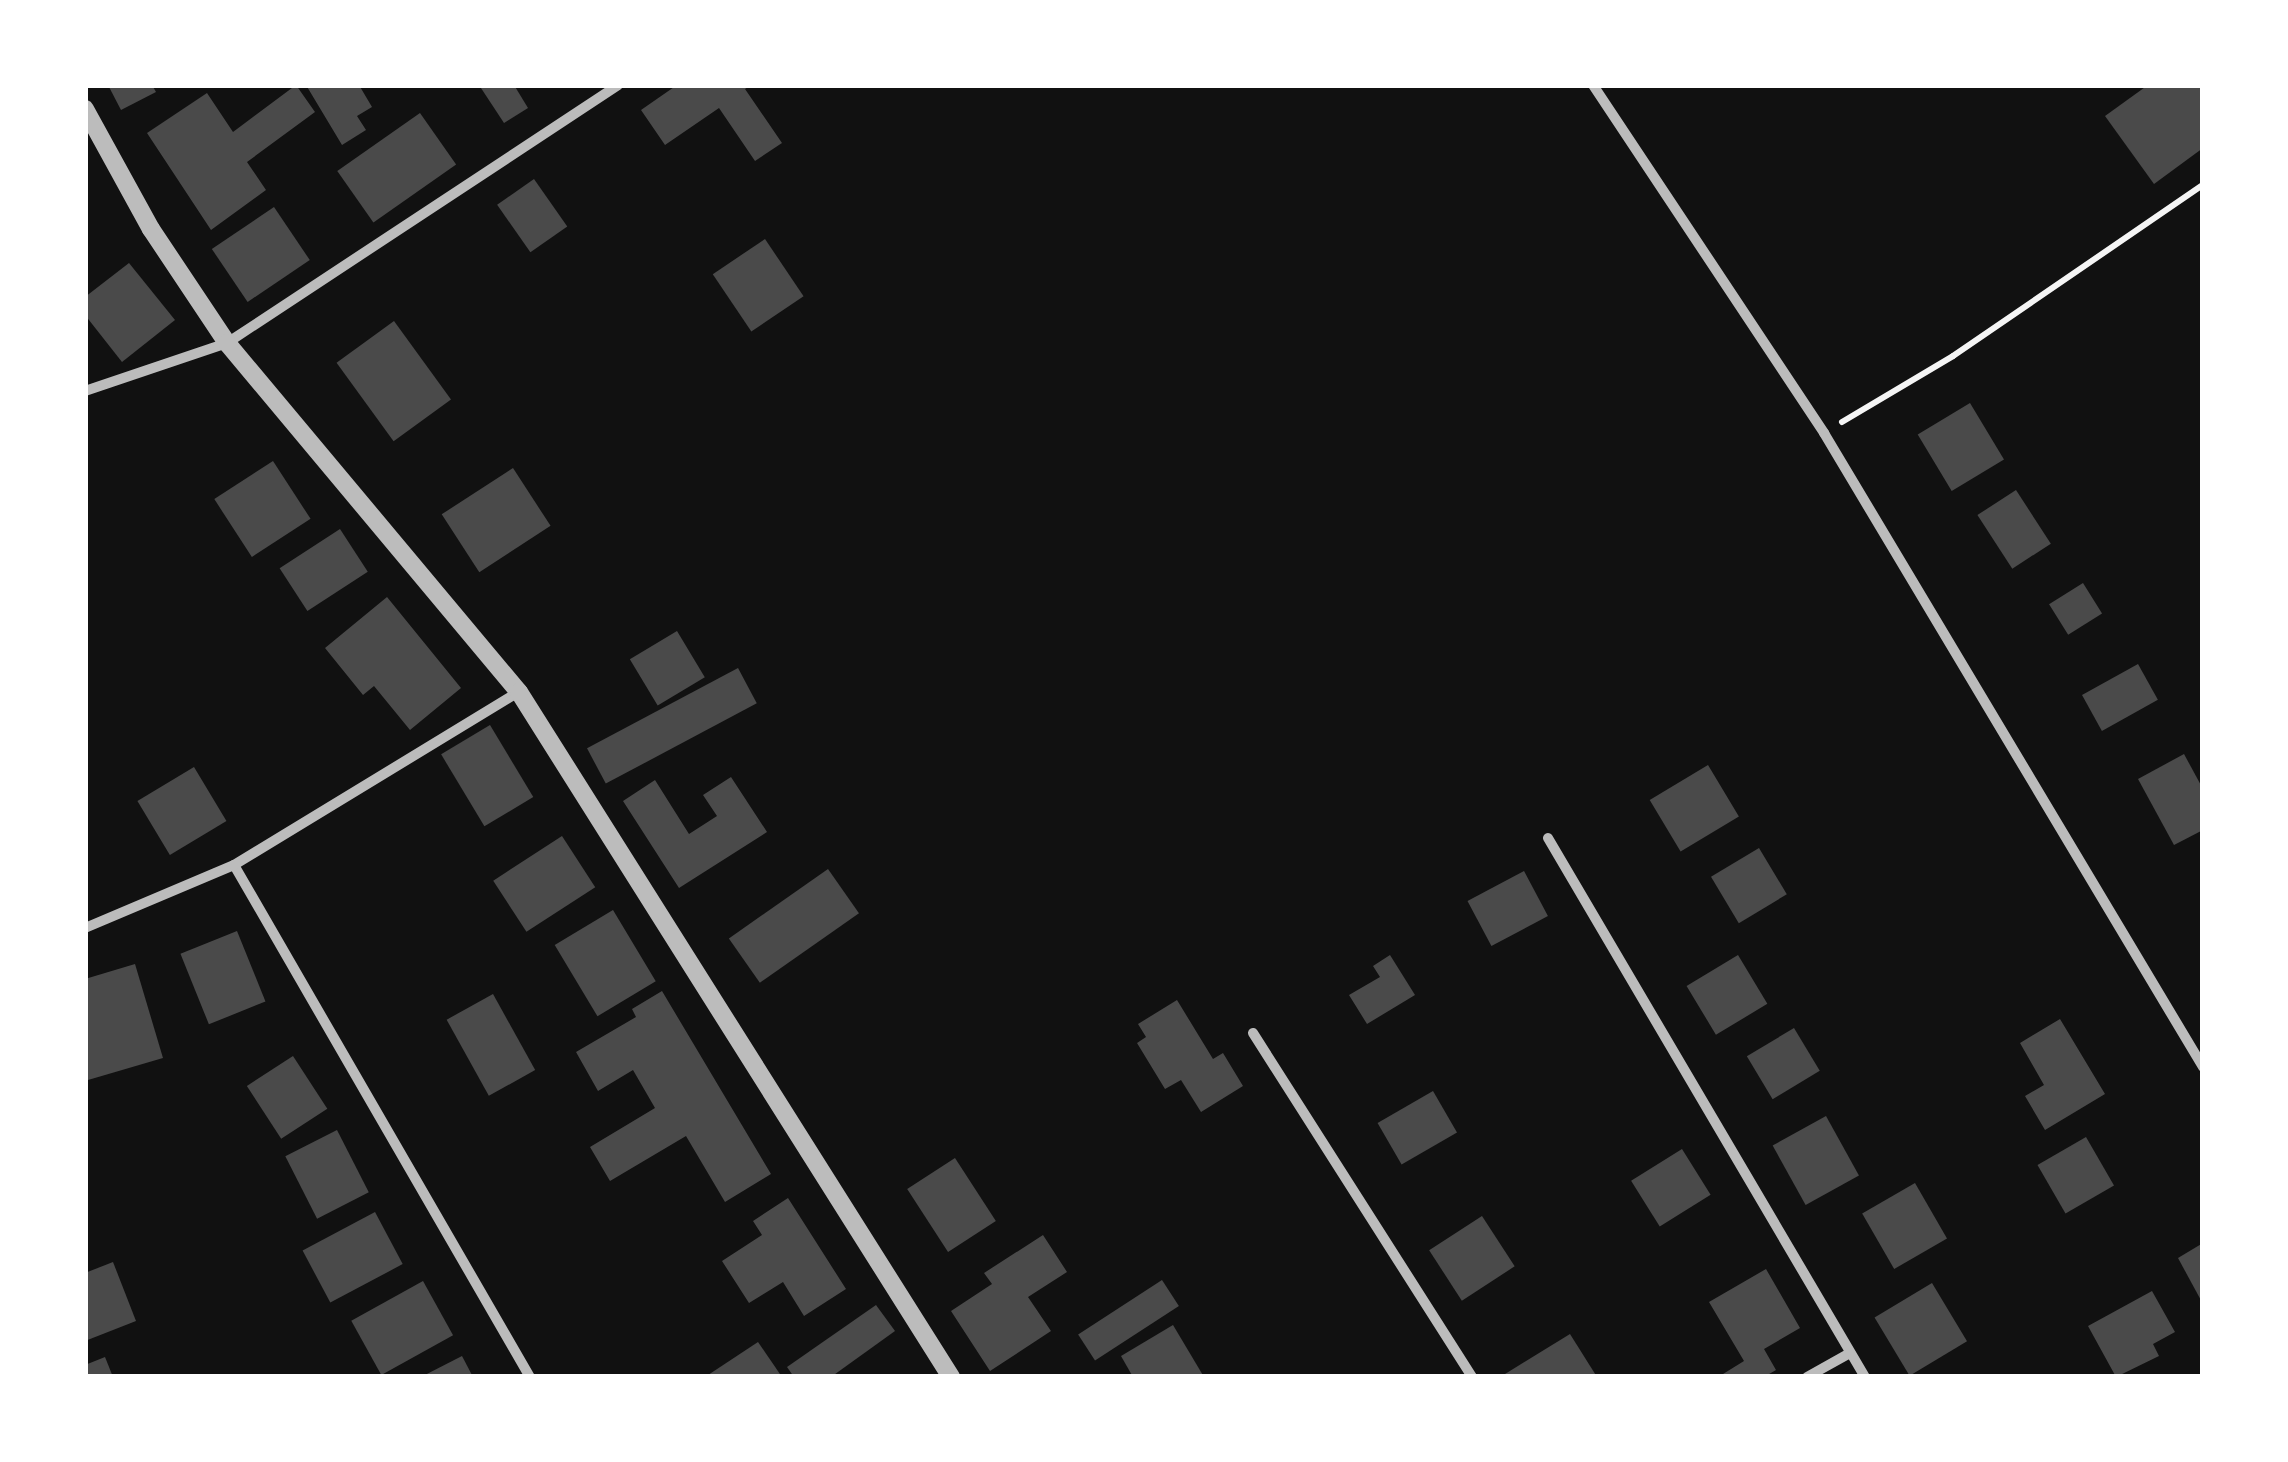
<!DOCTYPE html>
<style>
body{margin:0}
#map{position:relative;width:2288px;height:1462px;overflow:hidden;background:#111;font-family:Barlow,sans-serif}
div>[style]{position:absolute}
.building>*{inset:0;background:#4a4a4a;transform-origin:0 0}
.path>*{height:6px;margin:-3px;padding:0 3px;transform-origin:3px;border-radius:3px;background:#f5f5f5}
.minor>*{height:10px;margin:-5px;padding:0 5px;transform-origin:5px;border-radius:5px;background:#bcbcbc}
.tertiary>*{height:18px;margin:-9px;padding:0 9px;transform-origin:9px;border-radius:9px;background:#bcbcbc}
span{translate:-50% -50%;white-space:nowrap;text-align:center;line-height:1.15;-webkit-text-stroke:10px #fff;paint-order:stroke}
.frame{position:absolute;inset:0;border:88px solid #fff;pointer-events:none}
</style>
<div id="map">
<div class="building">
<div style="clip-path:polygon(108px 85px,152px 85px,156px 92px,121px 110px)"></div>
<div style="clip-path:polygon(296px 85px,315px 112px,247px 162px,266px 190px,211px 230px,147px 133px,207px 93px,233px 132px)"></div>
<div style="clip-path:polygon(306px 85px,359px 85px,372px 107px,357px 116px,366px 130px,342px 145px)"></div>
<div style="clip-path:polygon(479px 85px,514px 85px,528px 108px,504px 123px)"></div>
<div style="clip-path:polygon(677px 85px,751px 85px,745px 89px,782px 143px,755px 161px,719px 108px,665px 145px,641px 110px)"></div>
<div style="clip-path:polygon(2148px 85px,2203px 85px,2203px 148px,2154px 184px,2105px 116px)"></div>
<div style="left:420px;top:113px;width:63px;height:101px;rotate:55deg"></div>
<div style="left:534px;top:179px;width:58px;height:45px;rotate:55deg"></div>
<div style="left:274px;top:207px;width:64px;height:75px;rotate:56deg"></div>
<div style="left:765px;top:239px;width:69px;height:63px;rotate:56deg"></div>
<div style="clip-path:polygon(129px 263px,175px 320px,122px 362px,85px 315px,85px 297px)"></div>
<div style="left:394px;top:321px;width:97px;height:71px;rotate:54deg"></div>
<div style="left:1970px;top:403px;width:66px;height:61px;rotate:59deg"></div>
<div style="left:273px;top:461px;width:69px;height:70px;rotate:57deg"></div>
<div style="left:513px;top:468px;width:69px;height:85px;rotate:57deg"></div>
<div style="left:2016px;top:490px;width:64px;height:46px;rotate:57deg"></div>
<div style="left:340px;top:529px;width:51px;height:72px;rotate:57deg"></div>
<div style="left:2083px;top:583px;width:36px;height:40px;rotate:58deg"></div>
<div style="clip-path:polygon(387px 597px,461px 688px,410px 730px,374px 686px,363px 695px,325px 648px)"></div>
<div style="left:677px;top:631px;width:54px;height:55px;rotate:59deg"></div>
<div style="left:2138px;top:664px;width:41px;height:64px;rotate:61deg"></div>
<div style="left:738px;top:668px;width:40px;height:171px;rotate:62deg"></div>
<div style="left:490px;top:725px;width:84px;height:57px;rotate:59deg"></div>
<div style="clip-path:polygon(2184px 754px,2203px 789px,2203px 830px,2174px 845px,2138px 779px)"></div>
<div style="left:1708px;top:765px;width:60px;height:68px;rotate:59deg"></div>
<div style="left:194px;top:767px;width:63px;height:66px;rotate:59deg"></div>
<div style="clip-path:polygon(731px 777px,767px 832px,679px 888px,623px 801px,655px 780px,689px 834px,717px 816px,703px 795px)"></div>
<div style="left:562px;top:836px;width:61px;height:82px;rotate:57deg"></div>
<div style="left:1759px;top:848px;width:54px;height:56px;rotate:59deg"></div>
<div style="left:828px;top:869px;width:54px;height:121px;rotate:55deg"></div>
<div style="left:1524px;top:871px;width:51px;height:64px;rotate:62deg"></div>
<div style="left:613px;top:910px;width:83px;height:68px;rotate:59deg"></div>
<div style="left:237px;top:931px;width:76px;height:61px;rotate:68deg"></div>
<div style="clip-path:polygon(1390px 955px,1415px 995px,1367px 1024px,1349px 995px,1380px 977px,1373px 966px)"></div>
<div style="left:1738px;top:955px;width:57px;height:60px;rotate:59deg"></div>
<div style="clip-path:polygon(135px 964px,163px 1058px,88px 1080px,85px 979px)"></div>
<div style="clip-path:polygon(662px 991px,771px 1174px,725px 1202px,686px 1136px,610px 1181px,590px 1147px,655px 1108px,633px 1070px,598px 1091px,576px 1052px,636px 1017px,632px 1009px)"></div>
<div style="left:493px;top:994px;width:87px;height:53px;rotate:61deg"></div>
<div style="clip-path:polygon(1177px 1000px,1213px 1059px,1223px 1053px,1243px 1086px,1201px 1112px,1181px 1080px,1165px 1089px,1137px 1043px,1146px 1037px,1138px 1024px)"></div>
<div style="clip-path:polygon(2060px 1019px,2105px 1094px,2045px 1130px,2025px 1096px,2044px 1085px,2020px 1043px)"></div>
<div style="left:1794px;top:1028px;width:50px;height:55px;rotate:59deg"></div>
<div style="left:293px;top:1056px;width:63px;height:55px;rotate:57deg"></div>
<div style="left:1433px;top:1091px;width:48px;height:64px;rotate:60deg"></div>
<div style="left:1826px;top:1116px;width:68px;height:61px;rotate:61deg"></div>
<div style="left:337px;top:1130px;width:70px;height:58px;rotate:63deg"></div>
<div style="left:2086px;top:1137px;width:56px;height:56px;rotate:60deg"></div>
<div style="left:1682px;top:1149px;width:54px;height:60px;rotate:58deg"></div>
<div style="left:955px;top:1158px;width:75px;height:57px;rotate:57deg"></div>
<div style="left:1915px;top:1183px;width:64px;height:61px;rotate:60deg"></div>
<div style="clip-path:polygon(788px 1198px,846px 1289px,804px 1316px,783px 1282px,749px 1303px,722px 1261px,762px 1235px,753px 1221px)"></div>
<div style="left:375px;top:1212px;width:59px;height:82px;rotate:62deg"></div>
<div style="left:1482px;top:1216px;width:60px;height:63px;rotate:57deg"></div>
<div style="clip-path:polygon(1043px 1235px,1067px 1272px,1028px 1297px,1051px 1331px,990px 1371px,951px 1311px,992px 1284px,984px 1273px)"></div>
<div style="clip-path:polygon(2203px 1243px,2203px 1304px,2178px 1258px)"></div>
<div style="clip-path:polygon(113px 1262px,136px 1321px,85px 1341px,85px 1273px)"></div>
<div style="clip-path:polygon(1766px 1269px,1800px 1328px,1764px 1349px,1776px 1370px,1764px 1377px,1725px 1377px,1723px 1374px,1744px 1361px,1709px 1302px)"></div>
<div style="left:1162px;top:1280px;width:31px;height:100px;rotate:57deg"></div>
<div style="left:423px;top:1281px;width:62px;height:82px;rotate:61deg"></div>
<div style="left:1932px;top:1283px;width:68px;height:67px;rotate:59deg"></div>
<div style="clip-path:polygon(2152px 1291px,2175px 1332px,2153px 1344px,2159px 1356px,2116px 1377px,2088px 1326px)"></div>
<div style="clip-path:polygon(876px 1305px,895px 1331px,831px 1377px,794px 1377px,787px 1367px)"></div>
<div style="clip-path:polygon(1173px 1325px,1204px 1377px,1133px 1377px,1121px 1356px)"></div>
<div style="clip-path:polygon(1570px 1334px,1597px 1377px,1507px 1377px,1505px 1374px)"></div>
<div style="clip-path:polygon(758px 1342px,782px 1377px,705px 1377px)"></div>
<div style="clip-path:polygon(462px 1356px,473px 1377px,421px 1377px)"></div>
<div style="clip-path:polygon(105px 1357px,113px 1377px,85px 1377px,85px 1365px)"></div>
</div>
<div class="path">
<div style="left:1842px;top:422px;width:129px;rotate:-30.7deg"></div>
<div style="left:1953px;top:356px;width:303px;rotate:-34.4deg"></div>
</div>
<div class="minor">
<div style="left:1593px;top:85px;width:418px;rotate:56.4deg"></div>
<div style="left:1824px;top:433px;width:739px;rotate:59.13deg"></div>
<div style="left:85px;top:391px;width:150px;rotate:-18.7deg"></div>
<div style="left:227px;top:343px;width:468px;rotate:-33.4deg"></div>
<div style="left:1548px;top:838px;width:625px;rotate:59.54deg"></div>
<div style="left:234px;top:865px;width:591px;rotate:59.97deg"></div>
<div style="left:85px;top:928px;width:162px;rotate:-22.9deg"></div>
<div style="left:234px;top:865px;width:333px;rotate:-31.3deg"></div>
<div style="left:1253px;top:1033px;width:408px;rotate:57.5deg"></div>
<div style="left:1807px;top:1377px;width:49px;rotate:-29.2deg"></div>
</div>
<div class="tertiary">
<div style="left:85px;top:109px;width:137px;rotate:61.2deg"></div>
<div style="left:151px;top:229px;width:137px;rotate:56.3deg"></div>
<div style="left:227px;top:343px;width:455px;rotate:50.1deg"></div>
<div style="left:519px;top:692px;width:810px;rotate:57.76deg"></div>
</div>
<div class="frame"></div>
</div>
